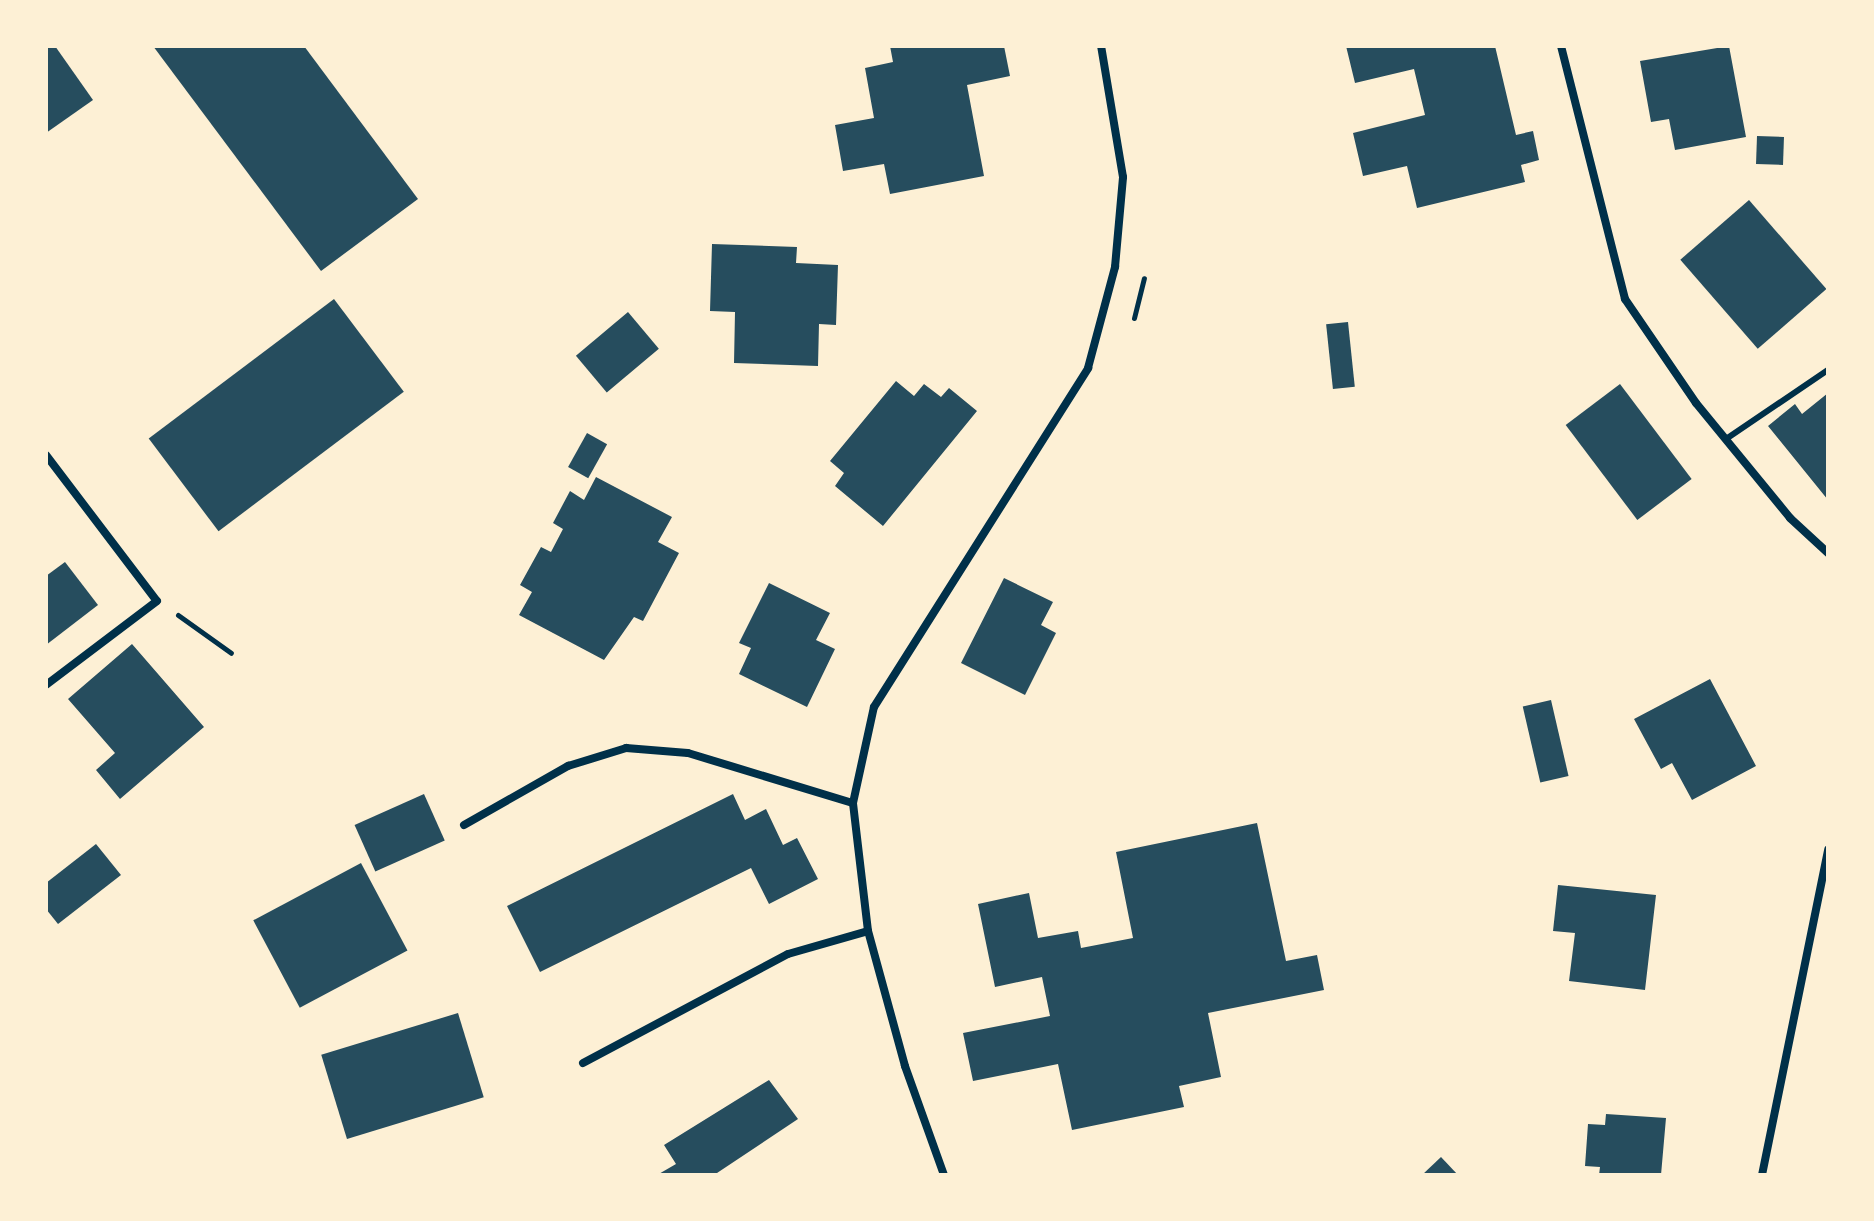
<!DOCTYPE html>
<style>
body{margin:0}
#map{position:relative;width:1874px;height:1221px;overflow:hidden;background:#fdf0d5;font-family:Karla,sans-serif}
div>[style]{position:absolute}
.building>*{inset:0;background:#264d5e;transform-origin:0 0}
.path>*{height:5px;margin:-2.5px;padding:0 2.5px;transform-origin:2.5px;border-radius:2.5px;background:#003049}
.service>*{height:6px;margin:-3px;padding:0 3px;transform-origin:3px;border-radius:3px;background:#003049}
.minor>*{height:8px;margin:-4px;padding:0 4px;transform-origin:4px;border-radius:4px;background:#003049}
span{translate:-50% -50%;white-space:nowrap;text-align:center;line-height:1.15;-webkit-text-stroke:6px #fdf0d5;paint-order:stroke}
.frame{position:absolute;inset:0;border:48px solid #fdf0d5;pointer-events:none}
</style>
<div id="map">
<div class="building">
<div style="clip-path:polygon(46px 46px,55px 46px,93px 100px,46px 133px)"></div>
<div style="clip-path:polygon(153px 46px,304px 46px,418px 199px,321px 271px)"></div>
<div style="clip-path:polygon(890px 46px,1004px 46px,1010px 76px,967px 85px,984px 176px,890px 194px,884px 164px,843px 171px,835px 125px,874px 118px,865px 68px,893px 62px)"></div>
<div style="clip-path:polygon(1346px 46px,1495px 46px,1516px 135px,1533px 131px,1539px 160px,1521px 165px,1525px 182px,1417px 208px,1407px 166px,1363px 176px,1353px 133px,1425px 115px,1414px 69px,1355px 83px)"></div>
<div style="clip-path:polygon(1729px 46px,1746px 137px,1675px 150px,1669px 119px,1651px 122px,1640px 61px)"></div>
<div style="left:1757px;top:136px;width:27px;height:28px;rotate:2deg"></div>
<div style="left:1749px;top:200px;width:118px;height:91px;rotate:49deg"></div>
<div style="clip-path:polygon(712px 244px,797px 247px,796px 263px,838px 265px,836px 325px,819px 324px,818px 366px,734px 363px,735px 312px,710px 311px)"></div>
<div style="left:334px;top:299px;width:116px;height:232px;rotate:53deg"></div>
<div style="left:628px;top:312px;width:48px;height:68px;rotate:50deg"></div>
<div style="left:1348px;top:322px;width:65px;height:22px;rotate:84deg"></div>
<div style="clip-path:polygon(896px 381px,914px 396px,924px 384px,941px 397px,949px 388px,977px 411px,883px 526px,835px 486px,844px 473px,830px 461px)"></div>
<div style="left:1620px;top:384px;width:119px;height:68px;rotate:53deg"></div>
<div style="clip-path:polygon(1828px 393px,1828px 500px,1768px 426px,1795px 404px,1802px 414px)"></div>
<div style="left:587px;top:433px;width:23px;height:39px;rotate:29deg"></div>
<div style="clip-path:polygon(596px 477px,672px 517px,658px 542px,679px 553px,643px 621px,634px 617px,604px 660px,519px 615px,532px 592px,520px 585px,541px 547px,551px 552px,563px 529px,553px 523px,570px 491px,584px 500px)"></div>
<div style="clip-path:polygon(65px 562px,98px 605px,46px 645px,46px 576px)"></div>
<div style="clip-path:polygon(1004px 578px,1053px 602px,1041px 625px,1056px 633px,1025px 695px,961px 663px)"></div>
<div style="clip-path:polygon(769px 583px,830px 613px,816px 640px,835px 649px,807px 707px,739px 674px,751px 648px,739px 643px)"></div>
<div style="clip-path:polygon(132px 644px,204px 727px,120px 799px,96px 770px,115px 753px,68px 699px)"></div>
<div style="clip-path:polygon(1710px 679px,1756px 766px,1692px 800px,1672px 763px,1661px 769px,1634px 719px)"></div>
<div style="left:1551px;top:700px;width:78px;height:29px;rotate:77deg"></div>
<div style="left:424px;top:794px;width:51px;height:76px;rotate:66deg"></div>
<div style="clip-path:polygon(733px 794px,745px 820px,766px 809px,783px 845px,797px 838px,818px 879px,769px 904px,751px 868px,540px 972px,507px 906px)"></div>
<div style="clip-path:polygon(1257px 823px,1286px 961px,1317px 955px,1324px 990px,1208px 1013px,1221px 1077px,1179px 1086px,1184px 1107px,1072px 1130px,1058px 1064px,973px 1081px,963px 1033px,1050px 1016px,1042px 977px,995px 987px,978px 904px,1029px 893px,1038px 938px,1078px 931px,1081px 948px,1133px 938px,1116px 852px)"></div>
<div style="clip-path:polygon(96px 844px,121px 875px,58px 924px,46px 909px,46px 883px)"></div>
<div style="left:361px;top:863px;width:99px;height:122px;rotate:62deg"></div>
<div style="clip-path:polygon(1558px 885px,1656px 895px,1645px 990px,1569px 981px,1575px 933px,1553px 931px)"></div>
<div style="left:458px;top:1013px;width:88px;height:143px;rotate:73deg"></div>
<div style="clip-path:polygon(769px 1080px,798px 1119px,714px 1175px,657px 1175px,676px 1164px,664px 1145px)"></div>
<div style="clip-path:polygon(1606px 1114px,1666px 1118px,1661px 1175px,1599px 1175px,1600px 1167px,1585px 1166px,1588px 1124px,1605px 1125px)"></div>
<div style="clip-path:polygon(1441px 1157px,1458px 1175px,1422px 1175px)"></div>
</div>
<div class="path">
<div style="left:1134px;top:318px;width:41px;rotate:-76deg"></div>
<div style="left:178px;top:615px;width:65px;rotate:35.6deg"></div>
</div>
<div class="service">
<div style="left:1726px;top:439px;width:123px;rotate:-34.1deg"></div>
</div>
<div class="minor">
<div style="left:1561px;top:46px;width:261px;rotate:75.8deg"></div>
<div style="left:1625px;top:299px;width:126px;rotate:55.7deg"></div>
<div style="left:1696px;top:403px;width:149px;rotate:50.7deg"></div>
<div style="left:1790px;top:518px;width:52px;rotate:42.6deg"></div>
<div style="left:46px;top:455px;width:183px;rotate:52.8deg"></div>
<div style="left:157px;top:601px;width:139px;rotate:142.9deg"></div>
<div style="left:464px;top:825px;width:120px;rotate:-29.6deg"></div>
<div style="left:568px;top:766px;width:61px;rotate:-17.2deg"></div>
<div style="left:626px;top:748px;width:62px;rotate:4.6deg"></div>
<div style="left:688px;top:753px;width:172px;rotate:16.9deg"></div>
<div style="left:583px;top:1063px;width:232px;rotate:-28deg"></div>
<div style="left:788px;top:954px;width:83px;rotate:-16deg"></div>
<div style="left:944px;top:1175px;width:116px;rotate:-109.7deg"></div>
<div style="left:905px;top:1066px;width:140px;rotate:-105.3deg"></div>
<div style="left:868px;top:931px;width:129px;rotate:-96.7deg"></div>
<div style="left:853px;top:803px;width:98px;rotate:-77.7deg"></div>
<div style="left:874px;top:707px;width:401px;rotate:-57.7deg"></div>
<div style="left:1088px;top:368px;width:105px;rotate:-75deg"></div>
<div style="left:1115px;top:267px;width:90px;rotate:-84.9deg"></div>
<div style="left:1123px;top:177px;width:133px;rotate:-99.5deg"></div>
<div style="left:1762px;top:1175px;width:332px;rotate:-78.5deg"></div>
</div>
<div class="frame"></div>
</div>
